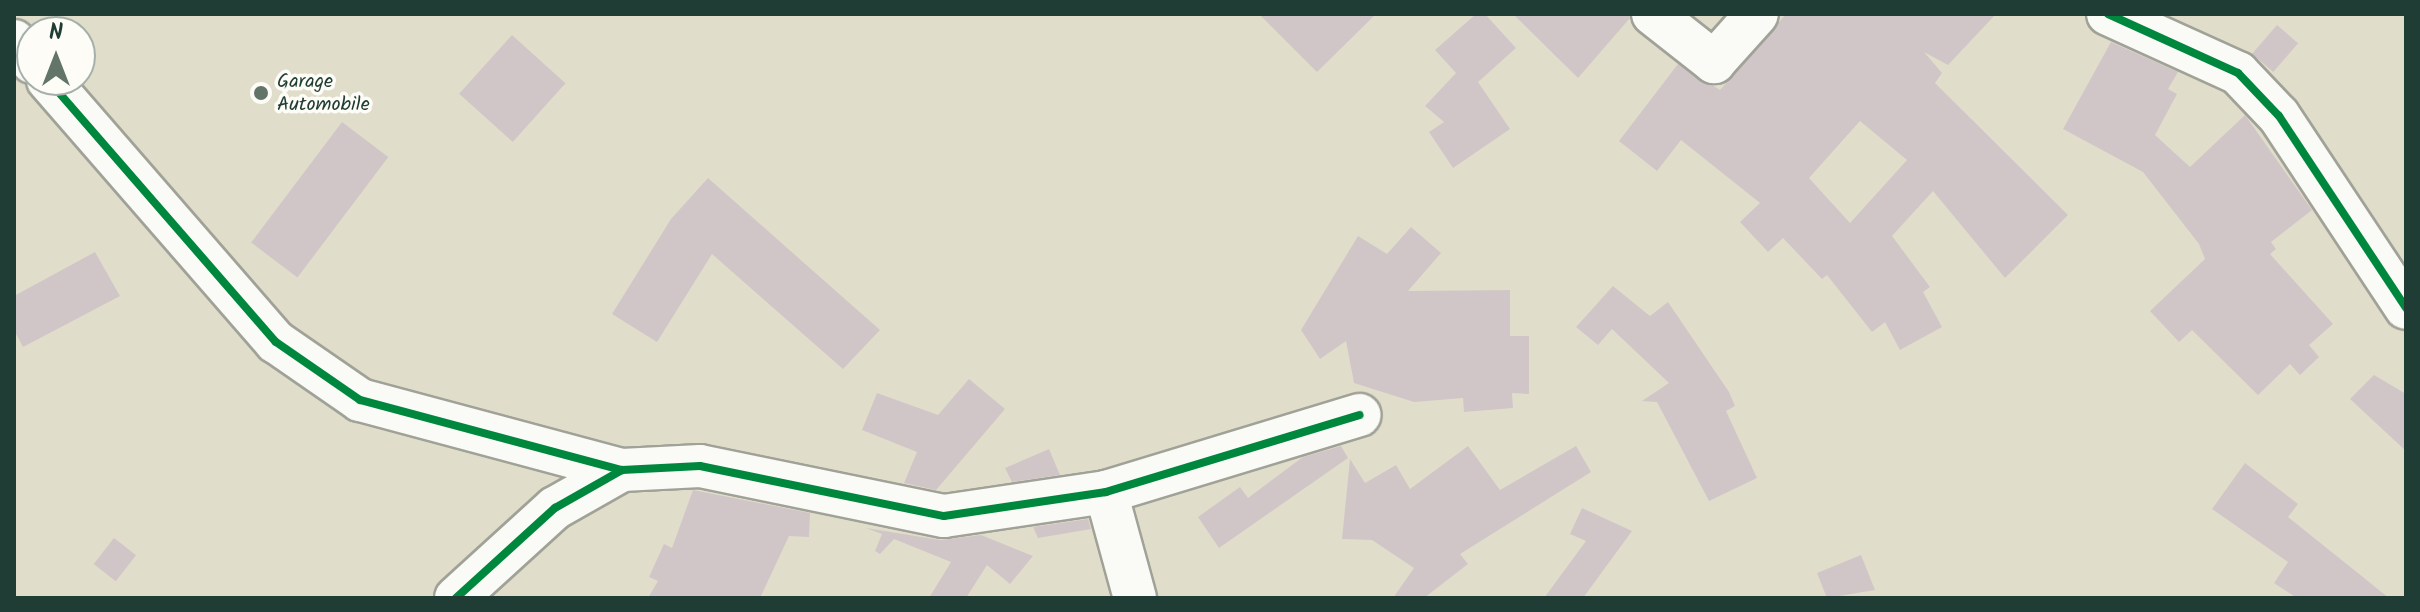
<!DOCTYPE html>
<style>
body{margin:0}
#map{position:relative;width:2420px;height:612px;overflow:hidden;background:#e1ddcb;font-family:Kalam,sans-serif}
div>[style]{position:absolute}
.building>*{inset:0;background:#d1c6c7;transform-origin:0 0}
.roads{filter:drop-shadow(2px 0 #a1a297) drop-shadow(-2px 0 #a1a297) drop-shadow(0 2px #a1a297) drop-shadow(0 -2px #a1a297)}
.minor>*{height:42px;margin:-21px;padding:0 21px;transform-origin:21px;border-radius:21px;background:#fafaf7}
.cycleway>*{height:8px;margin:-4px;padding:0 4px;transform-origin:4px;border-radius:4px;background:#00873e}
.dots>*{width:22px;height:22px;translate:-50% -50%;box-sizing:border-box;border:4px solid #fdfcf7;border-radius:50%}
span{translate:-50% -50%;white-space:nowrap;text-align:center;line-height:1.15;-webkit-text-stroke:7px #fdfcf7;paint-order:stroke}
.poi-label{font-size:20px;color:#1f3d34}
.left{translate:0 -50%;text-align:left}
.frame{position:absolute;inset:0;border:16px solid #1f3d34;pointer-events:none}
.north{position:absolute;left:16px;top:16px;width:80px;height:80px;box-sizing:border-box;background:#fdfcf7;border:2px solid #a4b0a9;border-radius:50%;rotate:0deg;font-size:22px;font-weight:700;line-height:32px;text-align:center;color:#1f3d34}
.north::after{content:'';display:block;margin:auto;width:28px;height:36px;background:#637569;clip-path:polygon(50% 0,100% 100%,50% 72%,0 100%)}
</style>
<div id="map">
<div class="building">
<div style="clip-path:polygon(1259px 14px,1376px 14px,1317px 72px)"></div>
<div style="clip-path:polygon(1476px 14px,1485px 14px,1516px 48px,1478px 82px,1510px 129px,1453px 168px,1429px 132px,1444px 122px,1425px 106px,1456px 73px,1435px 50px)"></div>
<div style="clip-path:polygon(1513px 14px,1630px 14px,1630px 18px,1578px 78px)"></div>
<div style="clip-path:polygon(evenodd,1786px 14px,1996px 14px,1948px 65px,1924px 52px,1942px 73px,1935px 83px,2068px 215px,2005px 278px,1933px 191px,1892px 236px,1930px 287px,1923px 292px,1942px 327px,1900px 350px,1885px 322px,1872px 332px,1827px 275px,1822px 279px,1783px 238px,1768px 252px,1740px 222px,1760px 203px,1681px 140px,1657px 171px,1619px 141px,1678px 64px,1720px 90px,1786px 14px,1860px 121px,1907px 160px,1850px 223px,1809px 178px,1860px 121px)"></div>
<div style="left:2277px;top:25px;width:28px;height:38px;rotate:41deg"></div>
<div style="left:512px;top:35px;width:72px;height:79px;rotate:42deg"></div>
<div style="clip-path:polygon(2111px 42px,2178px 72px,2168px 89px,2177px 94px,2155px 135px,2190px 167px,2245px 115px,2312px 210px,2271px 242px,2276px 249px,2270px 254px,2333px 324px,2309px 345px,2319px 357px,2300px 375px,2290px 364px,2258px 395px,2192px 330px,2179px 342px,2150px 311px,2205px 259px,2199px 244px,2143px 172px,2063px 129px)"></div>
<div style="left:342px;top:122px;width:58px;height:151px;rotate:37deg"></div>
<div style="clip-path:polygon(708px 178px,880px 330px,843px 369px,712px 254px,657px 342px,612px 314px,671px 219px)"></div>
<div style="clip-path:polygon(1411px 227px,1441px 253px,1408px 291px,1510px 290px,1510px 336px,1529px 336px,1529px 394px,1512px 393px,1513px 408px,1464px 412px,1463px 398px,1414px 402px,1354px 383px,1346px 341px,1320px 359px,1301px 330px,1358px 236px,1387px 254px)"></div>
<div style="clip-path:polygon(95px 252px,120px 296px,23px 347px,14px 330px,14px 296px)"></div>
<div style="clip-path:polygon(1613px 286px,1650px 316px,1668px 302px,1729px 392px,1735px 406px,1726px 411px,1757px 478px,1709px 501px,1657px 402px,1642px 401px,1669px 383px,1612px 329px,1598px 345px,1576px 327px)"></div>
<div style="clip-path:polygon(2374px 375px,2406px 394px,2406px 451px,2350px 399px)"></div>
<div style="clip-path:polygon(969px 379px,1005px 409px,936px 490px,904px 483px,917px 452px,862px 430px,877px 393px,938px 415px)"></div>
<div style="clip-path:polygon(1341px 446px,1348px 458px,1219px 548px,1198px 517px,1240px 487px,1248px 498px,1303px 457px)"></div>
<div style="clip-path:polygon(1468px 446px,1500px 490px,1576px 446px,1591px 472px,1460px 554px,1468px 564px,1424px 598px,1393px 598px,1414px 568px,1372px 540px,1342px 539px,1350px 459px,1365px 483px,1396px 465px,1410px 489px)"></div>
<div style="clip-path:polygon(1049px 449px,1060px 475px,1012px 482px,1005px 468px)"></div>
<div style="clip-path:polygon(2245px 463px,2298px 504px,2288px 517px,2389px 598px,2297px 598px,2274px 583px,2288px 562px,2212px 509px)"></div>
<div style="clip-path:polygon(693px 490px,810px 513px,809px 537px,789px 536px,760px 598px,648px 598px,658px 581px,649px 577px,664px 544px,672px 548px)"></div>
<div style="clip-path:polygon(1582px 508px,1632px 531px,1583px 598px,1544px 598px,1586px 541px,1570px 534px)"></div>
<div style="clip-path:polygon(1088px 519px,1091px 529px,1038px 538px,1033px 527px)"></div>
<div style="clip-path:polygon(866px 528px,940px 540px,981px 535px,1033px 556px,1010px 584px,987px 565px,966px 598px,929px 598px,951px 562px,894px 539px,880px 554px,875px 551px,882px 534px)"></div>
<div style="left:114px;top:538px;width:28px;height:33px;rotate:38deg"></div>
<div style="clip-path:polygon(1861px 555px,1875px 590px,1827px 598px,1817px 573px)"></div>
</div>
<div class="roads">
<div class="minor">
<div style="left:1653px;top:14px;width:78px;rotate:38.2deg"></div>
<div style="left:1714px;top:62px;width:64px;rotate:-48.1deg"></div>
<div style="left:2108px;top:14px;width:143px;rotate:24.4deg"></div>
<div style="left:2238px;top:73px;width:59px;rotate:46.4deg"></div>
<div style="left:2279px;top:116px;width:230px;rotate:56.5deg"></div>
<div style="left:14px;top:41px;width:28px;rotate:49deg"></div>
<div style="left:48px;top:80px;width:347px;rotate:49deg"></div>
<div style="left:276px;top:342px;width:102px;rotate:34.6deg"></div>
<div style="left:360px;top:400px;width:271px;rotate:15deg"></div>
<div style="left:1106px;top:492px;width:110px;rotate:74.7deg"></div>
<div style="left:456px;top:598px;width:134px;rotate:-42.3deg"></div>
<div style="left:555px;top:508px;width:77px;rotate:-29.6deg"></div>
<div style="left:622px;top:470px;width:78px;rotate:-2.9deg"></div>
<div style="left:700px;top:466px;width:249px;rotate:11.6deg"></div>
<div style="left:944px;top:516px;width:164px;rotate:-8.4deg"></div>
<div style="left:1106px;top:492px;width:265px;rotate:-16.9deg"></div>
</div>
</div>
<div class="cycleway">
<div style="left:2108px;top:14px;width:143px;rotate:24.4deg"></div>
<div style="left:2238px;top:73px;width:59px;rotate:46.4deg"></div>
<div style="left:2279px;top:116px;width:230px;rotate:56.5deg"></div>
<div style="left:48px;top:80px;width:347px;rotate:49deg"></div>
<div style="left:276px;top:342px;width:102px;rotate:34.6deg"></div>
<div style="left:360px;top:400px;width:271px;rotate:15deg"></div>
<div style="left:456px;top:598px;width:134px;rotate:-42.3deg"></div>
<div style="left:555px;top:508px;width:77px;rotate:-29.6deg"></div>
<div style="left:622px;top:470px;width:78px;rotate:-2.9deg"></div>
<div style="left:700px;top:466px;width:249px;rotate:11.6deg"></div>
<div style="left:944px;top:516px;width:164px;rotate:-8.4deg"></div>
<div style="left:1106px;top:492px;width:265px;rotate:-16.9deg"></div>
</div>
<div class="dots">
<div style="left:261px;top:93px;background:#637569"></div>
</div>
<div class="poi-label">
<span class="left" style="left:277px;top:94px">Garage<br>Automobile</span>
</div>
<div class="frame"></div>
<div class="north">N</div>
</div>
